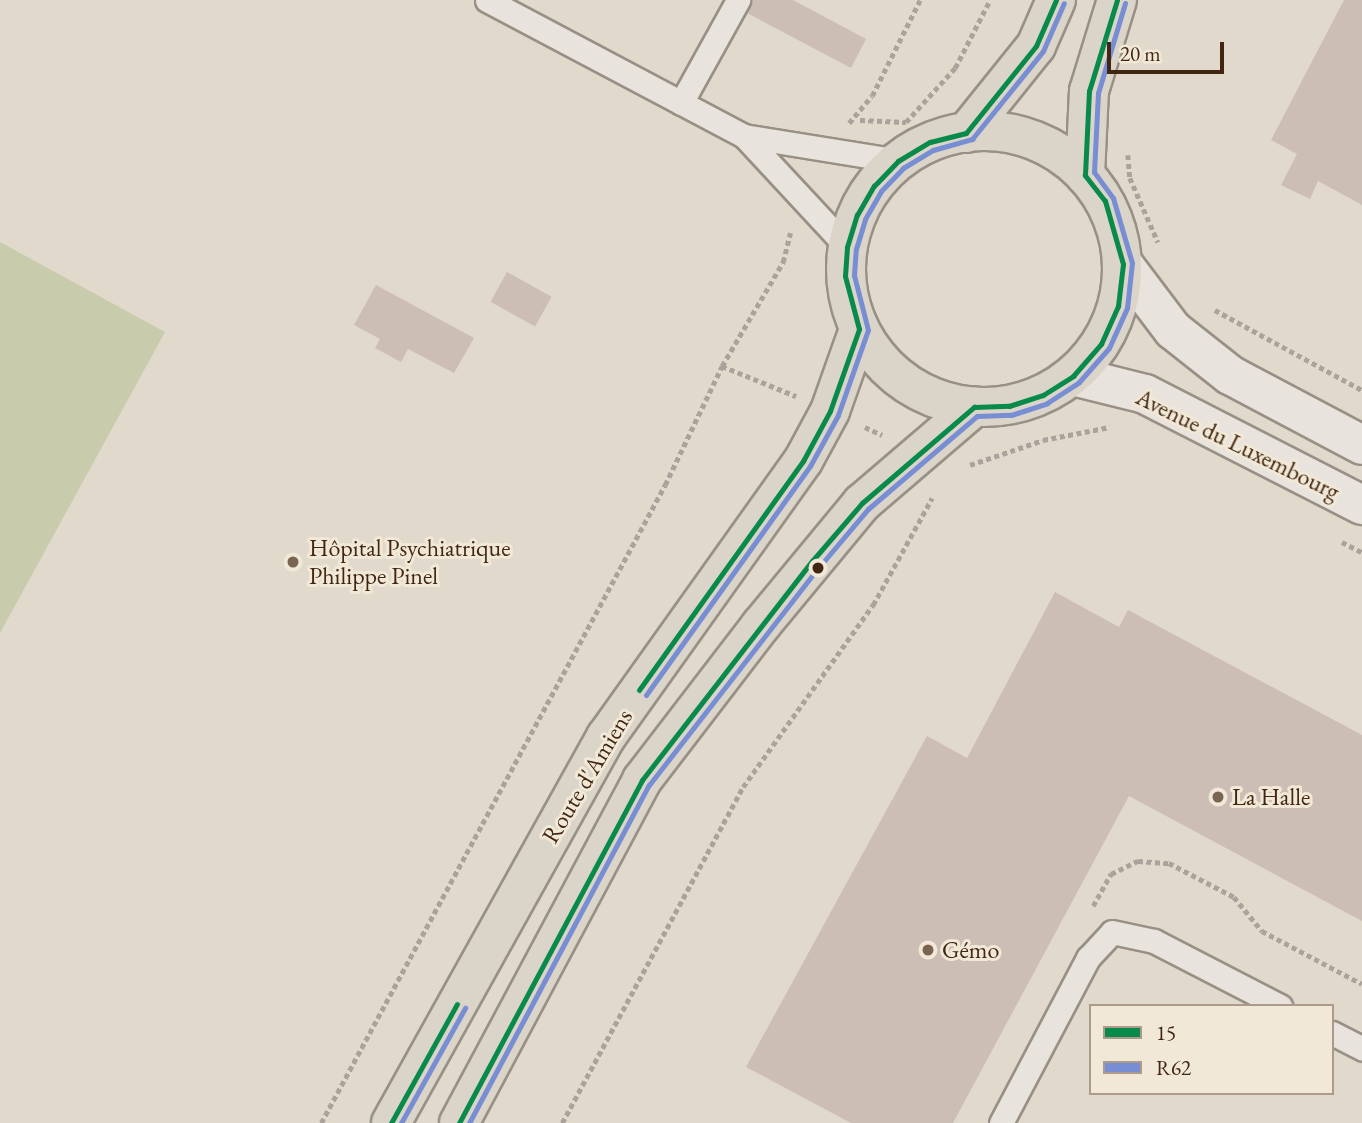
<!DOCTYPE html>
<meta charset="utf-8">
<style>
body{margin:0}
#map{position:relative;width:1362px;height:1123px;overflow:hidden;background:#e1d9cb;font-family:"EB Garamond",serif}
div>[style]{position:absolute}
.green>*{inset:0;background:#c9cbad}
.building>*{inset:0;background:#cdbeb5;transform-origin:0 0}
.path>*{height:4.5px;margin-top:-2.25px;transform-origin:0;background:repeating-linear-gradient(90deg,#aaa39b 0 5px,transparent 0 8.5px)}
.roads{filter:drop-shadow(2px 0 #989085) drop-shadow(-2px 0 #989085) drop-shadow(0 2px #989085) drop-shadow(0 -2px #989085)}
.lane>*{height:23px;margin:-11.5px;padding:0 11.5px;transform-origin:11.5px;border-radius:11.5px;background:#e8e3dc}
.street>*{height:38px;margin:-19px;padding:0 19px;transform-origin:19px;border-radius:19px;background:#e8e3dc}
.primary>*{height:38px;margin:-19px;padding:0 19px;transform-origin:19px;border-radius:19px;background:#dbd4c8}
.primary>.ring{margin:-19px;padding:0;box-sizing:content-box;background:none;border:38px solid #dbd4c8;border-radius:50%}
.bus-1>*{height:5px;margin:-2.5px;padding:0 2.5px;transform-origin:2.5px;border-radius:2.5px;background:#088a4b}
.bus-2>*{height:5px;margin:-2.5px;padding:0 2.5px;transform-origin:2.5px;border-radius:2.5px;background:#778dd4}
.dots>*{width:19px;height:19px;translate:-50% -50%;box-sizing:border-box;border:4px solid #f1e8d7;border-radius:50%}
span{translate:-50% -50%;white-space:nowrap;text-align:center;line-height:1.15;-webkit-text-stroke:6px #f1e8d7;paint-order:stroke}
.street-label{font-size:24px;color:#412711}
.poi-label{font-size:24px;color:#412711}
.left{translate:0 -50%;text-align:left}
.legend{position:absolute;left:1089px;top:1004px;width:245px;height:91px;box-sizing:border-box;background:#f1e8d7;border:2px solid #ab9b88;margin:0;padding:9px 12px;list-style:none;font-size:21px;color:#412711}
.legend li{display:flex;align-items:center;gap:14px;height:35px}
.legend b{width:35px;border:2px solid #ab9b88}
.scale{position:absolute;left:1107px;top:42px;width:117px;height:32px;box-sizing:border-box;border:4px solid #412711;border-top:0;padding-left:9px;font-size:21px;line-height:24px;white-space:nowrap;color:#412711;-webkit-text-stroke:5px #f1e8d7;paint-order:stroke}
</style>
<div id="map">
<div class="green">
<div style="clip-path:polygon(0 242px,165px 332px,0 633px)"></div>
</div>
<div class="building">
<div style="clip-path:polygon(752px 0,793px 0,866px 39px,851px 68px,747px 13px)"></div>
<div style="clip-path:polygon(1344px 0,1362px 0,1362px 205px,1318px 181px,1310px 199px,1281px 185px,1297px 154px,1271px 140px)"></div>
<div style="left:507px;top:272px;width:51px;height:34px;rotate:29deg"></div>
<div style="clip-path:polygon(376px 285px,474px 338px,454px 373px,408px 349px,401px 362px,375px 348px,380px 339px,354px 325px)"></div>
<div style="clip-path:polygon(1055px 592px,1119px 627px,1128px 610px,1362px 735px,1362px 921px,1129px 796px,953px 1123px,851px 1123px,746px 1067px,927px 736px,967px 758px)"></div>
</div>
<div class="path">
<div style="left:860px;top:120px;width:46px;rotate:2.5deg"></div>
<div style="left:906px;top:122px;width:73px;rotate:-47.8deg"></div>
<div style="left:955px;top:68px;width:76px;rotate:-62.8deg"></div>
<div style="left:849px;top:123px;width:35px;rotate:-50deg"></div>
<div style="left:872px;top:96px;width:107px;rotate:-63.4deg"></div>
<div style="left:1128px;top:155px;width:23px;rotate:85deg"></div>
<div style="left:1130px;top:178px;width:70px;rotate:66.4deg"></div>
<div style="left:1215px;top:310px;width:167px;rotate:28.6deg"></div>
<div style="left:722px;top:366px;width:80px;rotate:22.1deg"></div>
<div style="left:865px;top:427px;width:19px;rotate:25deg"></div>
<div style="left:970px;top:465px;width:77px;rotate:-18.9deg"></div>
<div style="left:1043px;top:440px;width:68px;rotate:-11deg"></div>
<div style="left:1342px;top:542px;width:22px;rotate:27deg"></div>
<div style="left:1093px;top:906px;width:37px;rotate:-61deg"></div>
<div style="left:1111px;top:874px;width:30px;rotate:-26deg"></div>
<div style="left:1138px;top:861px;width:31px;rotate:4deg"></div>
<div style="left:1169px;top:863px;width:73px;rotate:27.6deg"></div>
<div style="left:1234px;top:897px;width:44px;rotate:50.5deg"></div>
<div style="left:1262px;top:931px;width:113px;rotate:27.9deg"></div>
<div style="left:321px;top:1123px;width:725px;rotate:-61.67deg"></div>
<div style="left:665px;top:485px;width:132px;rotate:-64.4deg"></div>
<div style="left:722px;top:366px;width:121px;rotate:-59.6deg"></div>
<div style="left:783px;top:262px;width:30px;rotate:-76deg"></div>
<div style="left:562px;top:1123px;width:382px;rotate:-61.7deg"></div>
<div style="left:743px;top:787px;width:224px;rotate:-54.5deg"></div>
<div style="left:873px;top:605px;width:122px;rotate:-61.1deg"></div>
</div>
<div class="roads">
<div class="lane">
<div style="left:487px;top:0;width:291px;rotate:27.9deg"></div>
<div style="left:744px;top:136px;width:151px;rotate:47.1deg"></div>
<div style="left:681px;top:103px;width:118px;rotate:-61deg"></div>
<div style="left:744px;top:136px;width:156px;rotate:9.2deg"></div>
<div style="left:1332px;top:1033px;width:34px;rotate:27deg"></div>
<div style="left:1001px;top:1123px;width:187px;rotate:-62.2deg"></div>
<div style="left:1088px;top:958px;width:35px;rotate:-47deg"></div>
<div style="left:1112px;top:932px;width:43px;rotate:12.1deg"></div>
<div style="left:1154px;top:941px;width:142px;rotate:27.3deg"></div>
</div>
<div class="street">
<div style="left:1123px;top:264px;width:83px;rotate:52.9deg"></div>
<div style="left:1173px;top:330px;width:73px;rotate:38.3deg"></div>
<div style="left:1230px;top:375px;width:149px;rotate:27.9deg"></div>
<div style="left:1073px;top:376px;width:74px;rotate:14deg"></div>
<div style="left:1145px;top:394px;width:244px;rotate:27.1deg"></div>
</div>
<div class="primary">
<div class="ring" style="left:846px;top:131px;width:238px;height:238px"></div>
<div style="left:966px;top:133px;width:112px;rotate:-51.2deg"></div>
<div style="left:1036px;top:46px;width:50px;rotate:-66.5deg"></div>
<div style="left:1085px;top:175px;width:84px;rotate:-87.3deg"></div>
<div style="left:1089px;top:91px;width:95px;rotate:-72.9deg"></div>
<div style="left:391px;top:1123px;width:442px;rotate:-60.9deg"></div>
<div style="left:606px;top:737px;width:339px;rotate:-54.5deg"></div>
<div style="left:803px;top:461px;width:57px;rotate:-61.6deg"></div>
<div style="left:830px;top:411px;width:87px;rotate:-70.5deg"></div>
<div style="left:459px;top:1123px;width:389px;rotate:-61.9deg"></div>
<div style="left:642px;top:780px;width:195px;rotate:-52.5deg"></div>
<div style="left:761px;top:625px;width:158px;rotate:-50.4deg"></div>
<div style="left:862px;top:503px;width:148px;rotate:-40.6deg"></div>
</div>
</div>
<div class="bus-1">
<div style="left:639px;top:690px;width:282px;rotate:-54.4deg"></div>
<div style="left:803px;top:461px;width:57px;rotate:-61.6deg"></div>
<div style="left:830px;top:411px;width:87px;rotate:-70.5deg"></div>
<div style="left:859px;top:329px;width:55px;rotate:-104.8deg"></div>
<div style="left:845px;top:276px;width:29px;rotate:-86deg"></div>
<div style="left:847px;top:247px;width:34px;rotate:-73deg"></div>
<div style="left:857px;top:215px;width:34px;rotate:-60deg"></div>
<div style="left:874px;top:186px;width:35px;rotate:-46deg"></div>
<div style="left:898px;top:161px;width:37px;rotate:-31deg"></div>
<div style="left:930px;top:142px;width:37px;rotate:-14deg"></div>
<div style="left:966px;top:133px;width:112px;rotate:-51.2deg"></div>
<div style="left:1036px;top:46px;width:50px;rotate:-66.5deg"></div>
<div style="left:391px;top:1123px;width:136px;rotate:-61deg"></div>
<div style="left:459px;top:1123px;width:389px;rotate:-61.9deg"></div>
<div style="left:642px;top:780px;width:277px;rotate:-52.2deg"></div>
<div style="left:812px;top:561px;width:77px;rotate:-49.2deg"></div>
<div style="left:862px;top:503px;width:148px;rotate:-40.6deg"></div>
<div style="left:974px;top:407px;width:35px;rotate:-2deg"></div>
<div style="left:1009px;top:406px;width:36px;rotate:-18deg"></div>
<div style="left:1043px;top:395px;width:36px;rotate:-32deg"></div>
<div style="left:1073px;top:376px;width:43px;rotate:-48.8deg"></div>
<div style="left:1101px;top:344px;width:42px;rotate:-65.9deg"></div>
<div style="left:1118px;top:306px;width:42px;rotate:-83.2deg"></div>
<div style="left:1123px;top:264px;width:66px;rotate:-105.9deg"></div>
<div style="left:1105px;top:201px;width:33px;rotate:-128deg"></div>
<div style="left:1085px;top:175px;width:84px;rotate:-87.3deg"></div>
<div style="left:1089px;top:91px;width:95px;rotate:-72.9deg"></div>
</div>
<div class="bus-2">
<div style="left:646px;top:695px;width:282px;rotate:-54.4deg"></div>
<div style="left:810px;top:466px;width:58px;rotate:-61.2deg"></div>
<div style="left:838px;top:415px;width:90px;rotate:-70.6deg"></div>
<div style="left:868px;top:330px;width:57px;rotate:-104.3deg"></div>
<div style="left:854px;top:275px;width:26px;rotate:-86deg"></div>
<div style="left:856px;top:249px;width:31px;rotate:-73deg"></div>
<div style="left:865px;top:219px;width:32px;rotate:-60deg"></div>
<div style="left:881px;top:191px;width:32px;rotate:-46deg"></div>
<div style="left:903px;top:168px;width:35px;rotate:-31deg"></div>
<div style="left:933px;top:150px;width:41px;rotate:-15.8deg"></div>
<div style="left:972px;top:139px;width:113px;rotate:-51.1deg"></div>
<div style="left:1043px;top:51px;width:52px;rotate:-66.4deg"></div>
<div style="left:401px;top:1123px;width:132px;rotate:-60.9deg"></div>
<div style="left:469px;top:1123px;width:383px;rotate:-62deg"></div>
<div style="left:649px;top:785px;width:276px;rotate:-52.1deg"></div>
<div style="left:819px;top:567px;width:76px;rotate:-49.8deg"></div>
<div style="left:868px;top:509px;width:143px;rotate:-40.5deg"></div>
<div style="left:977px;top:416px;width:34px;rotate:-2deg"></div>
<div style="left:1011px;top:415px;width:38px;rotate:-18deg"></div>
<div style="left:1047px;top:403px;width:38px;rotate:-33deg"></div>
<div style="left:1079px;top:382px;width:45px;rotate:-48.6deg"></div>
<div style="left:1109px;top:348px;width:44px;rotate:-65.8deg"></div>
<div style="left:1127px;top:308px;width:45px;rotate:-83.7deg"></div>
<div style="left:1132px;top:263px;width:68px;rotate:-106.3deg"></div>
<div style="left:1113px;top:198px;width:32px;rotate:-126deg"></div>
<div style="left:1094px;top:172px;width:79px;rotate:-87.1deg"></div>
<div style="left:1098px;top:93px;width:94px;rotate:-73.3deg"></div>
</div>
<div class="dots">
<div style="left:293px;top:562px;background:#796552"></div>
<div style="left:818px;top:568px;background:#412711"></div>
<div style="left:1218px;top:797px;background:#796552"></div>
<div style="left:928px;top:950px;background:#796552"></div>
</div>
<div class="street-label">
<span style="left:1238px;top:444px;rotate:26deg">Avenue du Luxembourg</span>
<span style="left:587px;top:776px;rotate:-59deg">Route d'Amiens</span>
</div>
<div class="poi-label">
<span class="left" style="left:309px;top:562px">Hôpital Psychiatrique<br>Philippe Pinel</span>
<span class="left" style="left:1232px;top:797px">La Halle</span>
<span class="left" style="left:942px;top:950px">Gémo</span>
</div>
<ul class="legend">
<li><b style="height:9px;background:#088a4b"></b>15</li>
<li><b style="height:9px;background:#778dd4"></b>R62</li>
</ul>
<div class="scale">20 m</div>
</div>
